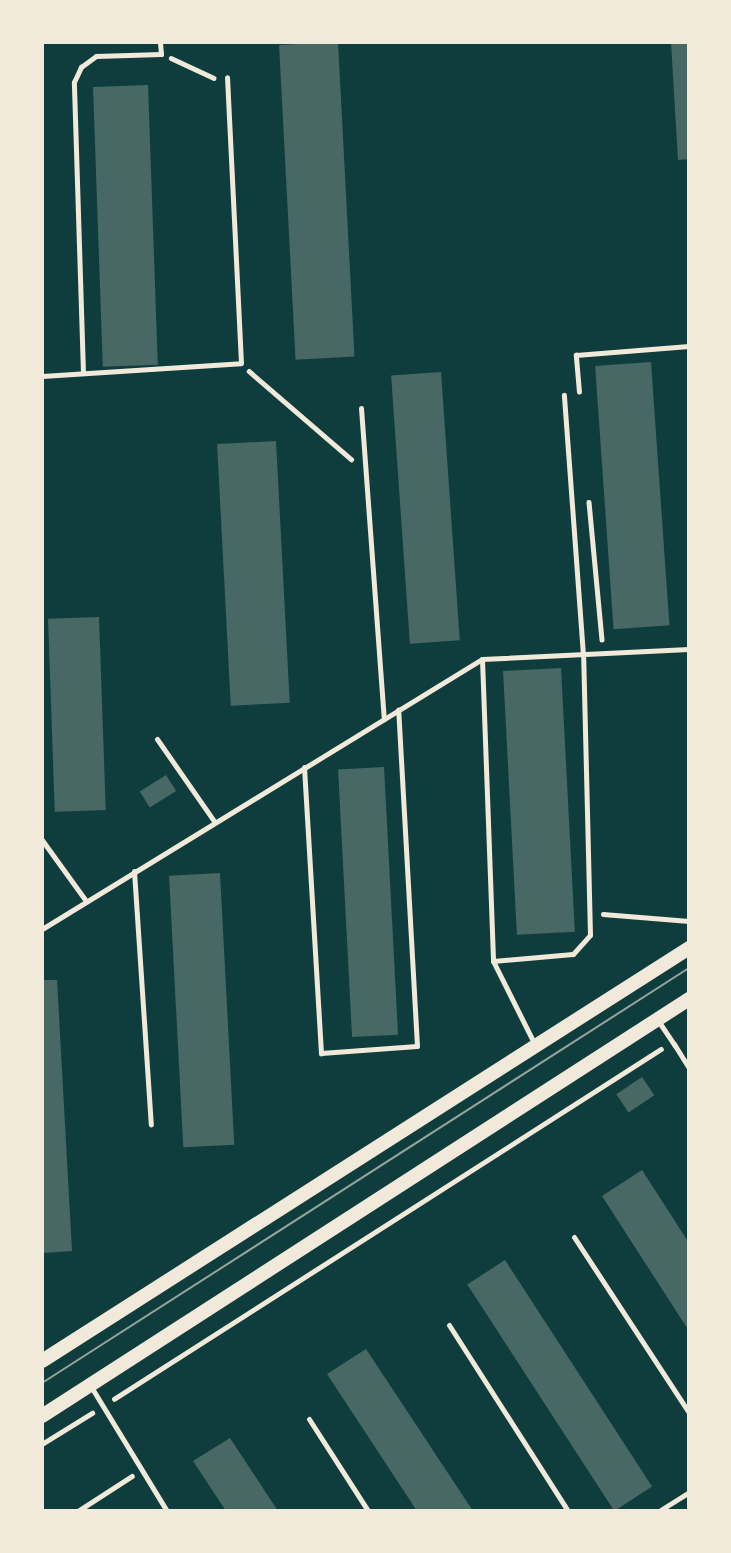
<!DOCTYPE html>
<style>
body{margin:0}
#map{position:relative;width:731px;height:1553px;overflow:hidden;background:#0f3d3e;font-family:"Roboto Condensed",sans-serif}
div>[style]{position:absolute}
.building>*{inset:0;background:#486865;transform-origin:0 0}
.path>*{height:4.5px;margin:-2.25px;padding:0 2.25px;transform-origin:2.25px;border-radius:2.25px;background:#f1e9da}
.service>*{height:5px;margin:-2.5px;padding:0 2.5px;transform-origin:2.5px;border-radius:2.5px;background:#f1e9da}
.secondary>*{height:14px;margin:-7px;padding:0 7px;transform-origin:7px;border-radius:7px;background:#f1e9da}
.tram>*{height:2px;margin:-1px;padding:0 1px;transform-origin:1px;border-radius:1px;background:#97a49c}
span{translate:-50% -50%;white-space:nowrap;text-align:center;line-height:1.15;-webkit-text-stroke:5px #f1e9da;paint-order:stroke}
.frame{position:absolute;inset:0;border:44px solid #f1e9da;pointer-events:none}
</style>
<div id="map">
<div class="building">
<div style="left:338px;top:42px;width:315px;height:59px;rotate:87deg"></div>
<div style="clip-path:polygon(671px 42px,689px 42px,689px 159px,678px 160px)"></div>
<div style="left:148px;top:85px;width:280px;height:55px;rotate:88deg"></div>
<div style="left:651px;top:362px;width:264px;height:56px;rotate:86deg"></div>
<div style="left:441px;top:372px;width:269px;height:50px;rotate:86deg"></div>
<div style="left:276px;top:441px;width:262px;height:59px;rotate:87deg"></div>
<div style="left:99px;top:617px;width:193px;height:51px;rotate:88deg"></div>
<div style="left:561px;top:668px;width:264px;height:58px;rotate:87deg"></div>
<div style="left:384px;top:767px;width:268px;height:46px;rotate:87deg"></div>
<div style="left:166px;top:775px;width:19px;height:31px;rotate:58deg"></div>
<div style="left:220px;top:873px;width:272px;height:51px;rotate:87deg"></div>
<div style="clip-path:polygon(42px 980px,57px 980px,72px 1251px,42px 1253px)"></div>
<div style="left:642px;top:1077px;width:22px;height:31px;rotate:56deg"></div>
<div style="clip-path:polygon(642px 1170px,689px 1243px,689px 1331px,602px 1196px)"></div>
<div style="left:505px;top:1260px;width:270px;height:45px;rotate:57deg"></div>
<div style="clip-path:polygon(366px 1349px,473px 1511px,417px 1511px,327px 1374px)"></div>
<div style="clip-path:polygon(230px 1438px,278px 1511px,226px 1511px,193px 1461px)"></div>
</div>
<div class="path">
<div style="left:171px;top:58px;width:47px;rotate:24.9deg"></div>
<div style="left:249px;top:371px;width:135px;rotate:40.8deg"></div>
<div style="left:579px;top:392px;width:37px;rotate:-95deg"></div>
<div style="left:576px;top:355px;width:113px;rotate:-4.6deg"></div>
<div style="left:589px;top:502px;width:138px;rotate:84.6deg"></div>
<div style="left:603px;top:914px;width:86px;rotate:4.7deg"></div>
<div style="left:114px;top:1399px;width:649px;rotate:-32.61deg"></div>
<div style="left:42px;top:1444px;width:59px;rotate:-31.8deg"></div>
<div style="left:78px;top:1511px;width:64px;rotate:-32.9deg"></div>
</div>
<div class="service">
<div style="left:83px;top:373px;width:291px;rotate:-91.8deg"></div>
<div style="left:74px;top:82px;width:17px;rotate:-65deg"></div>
<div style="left:81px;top:67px;width:19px;rotate:-36deg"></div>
<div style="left:96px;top:56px;width:65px;rotate:-1.8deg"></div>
<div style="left:161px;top:54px;width:12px;rotate:-95deg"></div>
<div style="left:42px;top:376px;width:199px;rotate:-3.7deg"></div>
<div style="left:241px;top:363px;width:286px;rotate:-92.8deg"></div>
<div style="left:361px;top:408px;width:312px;rotate:85.8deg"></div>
<div style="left:482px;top:659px;width:302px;rotate:87.9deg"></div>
<div style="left:493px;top:961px;width:94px;rotate:63.4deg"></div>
<div style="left:157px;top:739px;width:100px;rotate:55.2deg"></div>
<div style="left:304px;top:767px;width:287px;rotate:86.6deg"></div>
<div style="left:321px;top:1053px;width:96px;rotate:-4.2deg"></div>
<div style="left:417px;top:1046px;width:337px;rotate:-93.2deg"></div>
<div style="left:42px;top:840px;width:75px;rotate:54.2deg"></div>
<div style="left:134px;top:871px;width:254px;rotate:86.2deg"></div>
<div style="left:42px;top:929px;width:516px;rotate:-31.53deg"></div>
<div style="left:482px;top:659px;width:207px;rotate:-2.8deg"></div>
<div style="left:493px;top:961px;width:80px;rotate:-5deg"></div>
<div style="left:573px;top:954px;width:25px;rotate:-48deg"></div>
<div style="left:590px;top:935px;width:280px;rotate:-91.4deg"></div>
<div style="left:583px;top:655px;width:261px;rotate:-94.2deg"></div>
<div style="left:659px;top:1022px;width:29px;rotate:56deg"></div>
<div style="left:674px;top:1044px;width:28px;rotate:58deg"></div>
<div style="left:574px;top:1237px;width:210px;rotate:56.8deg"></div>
<div style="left:449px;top:1325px;width:221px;rotate:57.4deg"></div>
<div style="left:90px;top:1385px;width:148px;rotate:58.6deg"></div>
<div style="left:309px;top:1419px;width:109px;rotate:57.3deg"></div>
<div style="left:659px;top:1511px;width:36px;rotate:-32deg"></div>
</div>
<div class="secondary">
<div style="left:42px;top:1361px;width:768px;rotate:-32.55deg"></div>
<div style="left:42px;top:1416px;width:770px;rotate:-32.8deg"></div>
</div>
<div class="tram">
<div style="left:42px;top:1383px;width:769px;rotate:-32.68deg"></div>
</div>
<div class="frame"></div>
</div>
